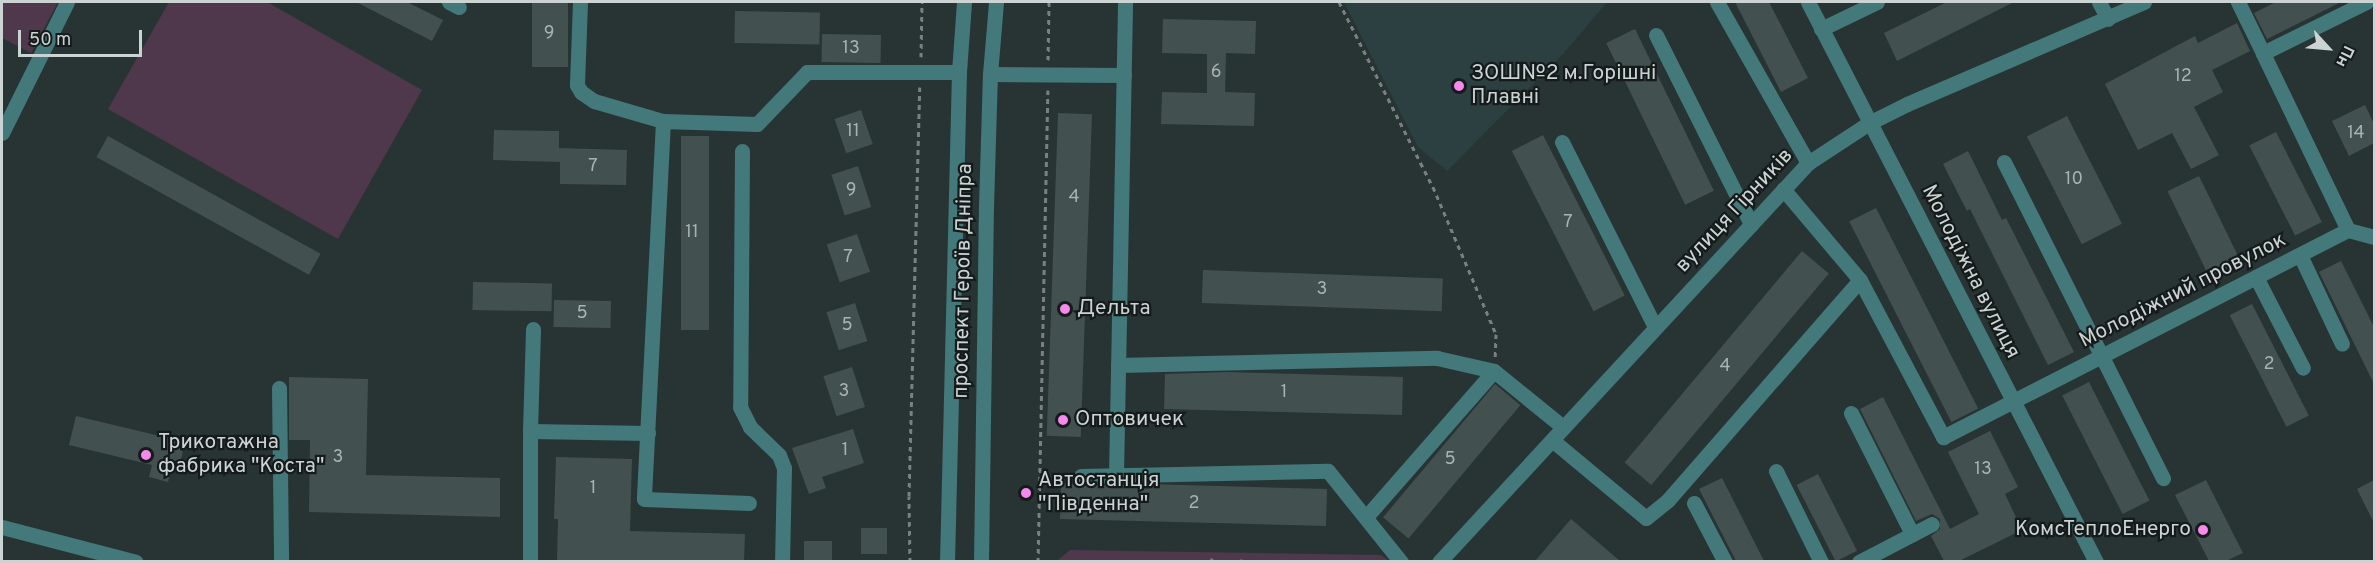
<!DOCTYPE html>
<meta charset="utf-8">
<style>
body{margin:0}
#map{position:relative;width:2376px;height:563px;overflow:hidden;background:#283434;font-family:Overpass,sans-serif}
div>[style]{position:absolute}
.built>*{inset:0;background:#2c4041}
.green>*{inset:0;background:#4f374c}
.building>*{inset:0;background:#435050;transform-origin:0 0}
.path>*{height:3px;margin-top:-1.5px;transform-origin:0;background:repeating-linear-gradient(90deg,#788181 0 4.5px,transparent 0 9px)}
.minor>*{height:15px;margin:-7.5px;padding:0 7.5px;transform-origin:7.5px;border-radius:7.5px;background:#43797a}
.dots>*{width:16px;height:16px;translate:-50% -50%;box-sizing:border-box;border:3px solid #151b1a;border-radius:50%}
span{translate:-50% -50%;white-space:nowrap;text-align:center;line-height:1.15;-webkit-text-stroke:4.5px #151b1a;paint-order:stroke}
.number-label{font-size:18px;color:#aab2b2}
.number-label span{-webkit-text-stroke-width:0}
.poi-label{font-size:21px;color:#ccd3d3}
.left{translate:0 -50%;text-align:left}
.right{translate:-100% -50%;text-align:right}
.street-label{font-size:21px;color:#ccd3d3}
.frame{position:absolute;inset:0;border:3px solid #ccd3d3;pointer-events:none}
.north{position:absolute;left:2298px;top:18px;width:60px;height:60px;-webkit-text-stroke:4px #151b1a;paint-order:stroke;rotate:116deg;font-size:16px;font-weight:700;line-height:24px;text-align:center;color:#ccd3d3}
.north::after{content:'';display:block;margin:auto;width:21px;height:27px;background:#ccd3d3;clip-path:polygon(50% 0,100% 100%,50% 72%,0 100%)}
.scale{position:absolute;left:18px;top:30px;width:124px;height:27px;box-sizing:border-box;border:3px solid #ccd3d3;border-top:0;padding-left:8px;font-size:18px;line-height:21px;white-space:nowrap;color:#ccd3d3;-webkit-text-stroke:4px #151b1a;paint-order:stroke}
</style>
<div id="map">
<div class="built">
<div style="clip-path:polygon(1344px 2px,1607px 2px,1564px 53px,1447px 171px,1418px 147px)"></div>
</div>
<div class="green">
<div style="clip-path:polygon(2px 2px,58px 2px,31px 53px,2px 38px)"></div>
<div style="clip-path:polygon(169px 2px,267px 2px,422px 90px,338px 239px,108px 109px)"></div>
<div style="clip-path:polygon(1070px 550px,1381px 555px,1389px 561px,1057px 561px)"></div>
</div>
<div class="building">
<div style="clip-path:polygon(356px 2px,407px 2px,443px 20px,432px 41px)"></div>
<div style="left:532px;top:2px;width:36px;height:65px"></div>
<div style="clip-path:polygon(1735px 2px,1769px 2px,1808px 78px,1781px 92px)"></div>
<div style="clip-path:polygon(1947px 2px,2014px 2px,1897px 61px,1884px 33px)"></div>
<div style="clip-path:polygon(2276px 2px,2341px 2px,2267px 39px,2254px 13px)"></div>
<div style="left:735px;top:11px;width:85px;height:32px;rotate:1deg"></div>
<div style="clip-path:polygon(1163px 19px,1256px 21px,1255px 54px,1226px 53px,1225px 92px,1255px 93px,1254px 126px,1161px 124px,1162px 92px,1207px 93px,1207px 54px,1162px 53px)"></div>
<div style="clip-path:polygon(2237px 23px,2250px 51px,2212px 70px,2223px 92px,2194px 107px,2219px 155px,2191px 169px,2172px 133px,2138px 150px,2105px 84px,2195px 36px,2198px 43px)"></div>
<div style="left:1635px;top:29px;width:180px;height:32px;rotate:64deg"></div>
<div style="left:822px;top:34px;width:59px;height:28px;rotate:1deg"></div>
<div style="clip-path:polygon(2365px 105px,2374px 124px,2374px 143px,2349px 156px,2332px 121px)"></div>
<div style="left:861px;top:110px;width:36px;height:28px;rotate:71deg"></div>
<div style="left:1058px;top:113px;width:34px;height:323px;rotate:2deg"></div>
<div style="left:2067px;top:116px;width:121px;height:45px;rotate:63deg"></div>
<div style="clip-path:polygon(494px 130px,559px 131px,559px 148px,627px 150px,626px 185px,560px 184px,560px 162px,493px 160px)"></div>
<div style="left:2276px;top:132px;width:101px;height:30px;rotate:63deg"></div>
<div style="left:1543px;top:135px;width:180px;height:35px;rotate:63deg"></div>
<div style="left:108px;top:136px;width:243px;height:24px;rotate:29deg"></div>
<div style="left:681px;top:136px;width:28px;height:194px"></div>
<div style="clip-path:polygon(1968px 151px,2002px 220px,2006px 218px,2074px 352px,2048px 365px,1970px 209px,1967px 211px,1943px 164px)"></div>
<div style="left:858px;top:166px;width:43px;height:28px;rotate:72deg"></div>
<div style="left:2199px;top:176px;width:95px;height:35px;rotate:64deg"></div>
<div style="left:1876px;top:208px;width:225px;height:30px;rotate:63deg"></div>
<div style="left:857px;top:234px;width:40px;height:32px;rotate:71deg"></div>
<div style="left:1802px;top:251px;width:35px;height:276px;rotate:40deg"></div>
<div style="clip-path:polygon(2341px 261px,2374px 327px,2374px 384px,2319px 272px)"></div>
<div style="left:1203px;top:270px;width:240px;height:33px;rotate:2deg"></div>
<div style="left:473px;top:282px;width:79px;height:28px;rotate:1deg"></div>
<div style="left:554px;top:300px;width:57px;height:27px;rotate:1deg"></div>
<div style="left:855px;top:303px;width:40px;height:30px;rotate:72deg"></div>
<div style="left:2252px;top:304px;width:125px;height:25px;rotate:63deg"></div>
<div style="left:852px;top:367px;width:42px;height:30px;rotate:72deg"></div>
<div style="clip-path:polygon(1227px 372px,1403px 377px,1402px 415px,1164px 409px,1165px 374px)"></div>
<div style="clip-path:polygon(289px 377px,368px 379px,366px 475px,500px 478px,500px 517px,309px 512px,310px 440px,289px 440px)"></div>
<div style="left:2089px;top:382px;width:133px;height:30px;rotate:63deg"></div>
<div style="left:1495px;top:384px;width:33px;height:174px;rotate:40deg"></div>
<div style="clip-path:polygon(1883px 397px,1950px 529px,1979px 514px,1948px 452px,1990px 431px,2018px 487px,2005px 494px,2022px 530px,1959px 561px,1944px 561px,1931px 536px,1940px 529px,1940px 519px,1932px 514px,1916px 521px,1860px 409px)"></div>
<div style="clip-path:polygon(76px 416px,185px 442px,178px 472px,171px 470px,168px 482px,149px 477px,152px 465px,69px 445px)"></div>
<div style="clip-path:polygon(853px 429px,864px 463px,822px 477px,826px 488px,809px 494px,792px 448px)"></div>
<div style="clip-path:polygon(556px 457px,632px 459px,630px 531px,745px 534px,744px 561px,557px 561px,558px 519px,554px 519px)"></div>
<div style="left:1818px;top:474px;width:86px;height:24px;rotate:63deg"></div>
<div style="clip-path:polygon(1722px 478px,1764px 561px,1736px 561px,1699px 489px)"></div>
<div style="clip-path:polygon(2206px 480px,2243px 553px,2226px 561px,2209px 561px,2175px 495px)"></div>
<div style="clip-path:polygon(2374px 480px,2374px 523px,2357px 489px)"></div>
<div style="clip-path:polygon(1061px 482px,1081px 486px,1145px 484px,1327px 489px,1326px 526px,1060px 519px)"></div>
<div style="clip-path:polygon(1571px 519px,1620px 561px,1535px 561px)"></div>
<div style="left:861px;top:528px;width:26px;height:26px"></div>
<div style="left:804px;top:541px;width:28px;height:20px"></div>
</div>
<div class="path">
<div style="left:1339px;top:2px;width:208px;rotate:63.1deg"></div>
<div style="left:1433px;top:187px;width:160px;rotate:66.8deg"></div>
<div style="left:1496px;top:334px;width:23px;rotate:92deg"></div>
<div style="left:921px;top:57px;width:55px;rotate:-89deg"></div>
<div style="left:1048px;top:60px;width:58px;rotate:-89deg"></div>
<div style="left:910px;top:562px;width:66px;rotate:-90.9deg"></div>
<div style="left:909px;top:496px;width:409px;rotate:-88.5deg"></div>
<div style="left:1038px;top:562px;width:472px;rotate:-88.8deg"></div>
<div style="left:1211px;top:562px;width:4px;rotate:-76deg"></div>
<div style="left:1241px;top:562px;width:3px;rotate:-72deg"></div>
</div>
<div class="minor">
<div style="left:449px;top:2px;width:11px;rotate:27deg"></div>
<div style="left:580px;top:2px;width:83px;rotate:92.1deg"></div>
<div style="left:577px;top:85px;width:8px;rotate:60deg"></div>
<div style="left:581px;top:92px;width:16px;rotate:35deg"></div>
<div style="left:594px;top:101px;width:72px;rotate:16.2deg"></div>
<div style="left:663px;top:121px;width:94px;rotate:1.8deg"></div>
<div style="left:757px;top:124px;width:72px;rotate:-46.1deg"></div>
<div style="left:807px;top:72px;width:152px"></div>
<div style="left:1717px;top:2px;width:185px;rotate:60.5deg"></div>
<div style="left:1808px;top:2px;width:630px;rotate:62.78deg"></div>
<div style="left:2099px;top:2px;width:19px;rotate:62deg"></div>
<div style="left:2238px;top:2px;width:57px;rotate:63.9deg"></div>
<div style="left:1821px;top:29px;width:62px;rotate:-25.7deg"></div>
<div style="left:1656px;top:35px;width:212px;rotate:63.3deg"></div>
<div style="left:990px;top:74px;width:134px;rotate:0.4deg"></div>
<div style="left:663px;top:121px;width:378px;rotate:92.9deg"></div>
<div style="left:644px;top:499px;width:105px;rotate:2.2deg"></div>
<div style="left:2px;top:133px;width:146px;rotate:-63.6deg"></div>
<div style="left:1562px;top:142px;width:207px;rotate:63.3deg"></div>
<div style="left:742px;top:151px;width:256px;rotate:90.4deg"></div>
<div style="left:740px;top:407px;width:22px;rotate:63deg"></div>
<div style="left:750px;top:427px;width:40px;rotate:44deg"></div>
<div style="left:779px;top:455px;width:14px;rotate:69deg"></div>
<div style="left:784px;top:468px;width:94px;rotate:91.2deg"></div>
<div style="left:2004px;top:162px;width:354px;rotate:63.3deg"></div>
<div style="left:2348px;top:230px;width:196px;rotate:-115.7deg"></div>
<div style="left:2263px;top:53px;width:115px;rotate:-26.3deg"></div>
<div style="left:2300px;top:255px;width:98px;rotate:64.7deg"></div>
<div style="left:2256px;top:277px;width:102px;rotate:62.7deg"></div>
<div style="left:1860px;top:280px;width:178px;rotate:62.1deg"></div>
<div style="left:1943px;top:437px;width:455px;rotate:-27.1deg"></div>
<div style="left:2348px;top:230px;width:27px;rotate:15deg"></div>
<div style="left:1118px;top:365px;width:319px;rotate:-1.3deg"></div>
<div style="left:1437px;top:358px;width:58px;rotate:12.8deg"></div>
<div style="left:1494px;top:371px;width:89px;rotate:39.1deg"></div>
<div style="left:279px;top:388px;width:174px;rotate:89.3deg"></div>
<div style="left:1851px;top:413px;width:136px;rotate:63.2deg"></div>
<div style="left:530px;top:431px;width:102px;rotate:-88.3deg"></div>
<div style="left:1552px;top:440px;width:122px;rotate:39.7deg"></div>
<div style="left:1646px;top:518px;width:28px;rotate:-39deg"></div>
<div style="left:1668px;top:500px;width:292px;rotate:-48.9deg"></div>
<div style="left:1860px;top:280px;width:119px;rotate:-130.2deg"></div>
<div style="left:1776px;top:471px;width:102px;rotate:63.7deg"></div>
<div style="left:1116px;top:475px;width:473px;rotate:-88.9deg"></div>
<div style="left:1081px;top:476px;width:247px;rotate:-1.2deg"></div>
<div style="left:1328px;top:471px;width:117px;rotate:51.3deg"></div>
<div style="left:1694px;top:503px;width:67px;rotate:62.3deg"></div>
<div style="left:1366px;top:517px;width:194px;rotate:-48.8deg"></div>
<div style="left:2px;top:527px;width:138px;rotate:14.6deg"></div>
<div style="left:530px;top:562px;width:131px;rotate:-90deg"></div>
<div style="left:530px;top:431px;width:118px;rotate:1deg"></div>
<div style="left:947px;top:562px;width:490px;rotate:-88.6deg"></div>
<div style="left:959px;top:72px;width:70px;rotate:-85.9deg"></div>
<div style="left:981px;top:562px;width:355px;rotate:-89.2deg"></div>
<div style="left:986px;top:207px;width:133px;rotate:-88.3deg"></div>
<div style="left:990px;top:74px;width:72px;rotate:-85.2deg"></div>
<div style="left:1439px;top:562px;width:543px;rotate:-47.24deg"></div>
<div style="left:1808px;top:163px;width:73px;rotate:-33.3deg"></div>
<div style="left:1869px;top:123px;width:42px;rotate:-26.6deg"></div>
<div style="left:1907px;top:104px;width:258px;rotate:-23.3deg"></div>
<div style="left:1859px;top:562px;width:82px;rotate:-27.5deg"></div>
</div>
<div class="dots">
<div style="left:1459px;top:86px;background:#f788ec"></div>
<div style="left:1065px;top:309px;background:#f788ec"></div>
<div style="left:1063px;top:420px;background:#f788ec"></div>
<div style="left:146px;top:455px;background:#f788ec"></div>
<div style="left:1026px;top:493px;background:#f788ec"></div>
<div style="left:2203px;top:530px;background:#f788ec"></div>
</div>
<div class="number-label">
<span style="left:549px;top:34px">9</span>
<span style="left:851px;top:49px">13</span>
<span style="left:1216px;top:73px">6</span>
<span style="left:2183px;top:77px">12</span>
<span style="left:853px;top:132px">11</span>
<span style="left:2356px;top:134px">14</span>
<span style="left:593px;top:167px">7</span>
<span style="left:2074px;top:180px">10</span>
<span style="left:851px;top:191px">9</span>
<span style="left:1074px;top:198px">4</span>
<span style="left:1568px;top:223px">7</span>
<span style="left:692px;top:233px">11</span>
<span style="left:848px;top:258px">7</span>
<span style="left:1322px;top:290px">3</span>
<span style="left:582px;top:314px">5</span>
<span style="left:847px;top:326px">5</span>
<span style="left:2269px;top:365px">2</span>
<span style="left:1725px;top:367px">4</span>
<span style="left:844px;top:392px">3</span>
<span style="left:1284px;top:393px">1</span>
<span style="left:845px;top:451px">1</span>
<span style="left:338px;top:458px">3</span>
<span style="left:1450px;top:460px">5</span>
<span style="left:1983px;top:470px">13</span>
<span style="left:593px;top:489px">1</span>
<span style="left:1194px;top:504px">2</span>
</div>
<div class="poi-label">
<span class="left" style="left:1471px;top:86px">ЗОШ№2 м.Горішні<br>Плавні</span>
<span class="left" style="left:1077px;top:309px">Дельта</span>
<span class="left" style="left:1075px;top:420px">Оптовичек</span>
<span class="left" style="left:158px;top:455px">Трикотажна<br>фабрика "Коста"</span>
<span class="left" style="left:1038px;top:493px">Автостанція<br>"Південна"</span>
<span class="right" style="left:2191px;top:530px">КомсТеплоЕнерго</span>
</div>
<div class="street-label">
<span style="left:1735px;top:211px;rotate:-47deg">вулиця Гірників</span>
<span style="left:1970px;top:272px;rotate:63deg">Молодіжна вулиця</span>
<span style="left:964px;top:281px;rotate:-89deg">проспект Героїв Дніпра</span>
<span style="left:2183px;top:291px;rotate:-27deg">Молодіжний провулок</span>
</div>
<div class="frame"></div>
<div class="north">Пн</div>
<div class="scale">50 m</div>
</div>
